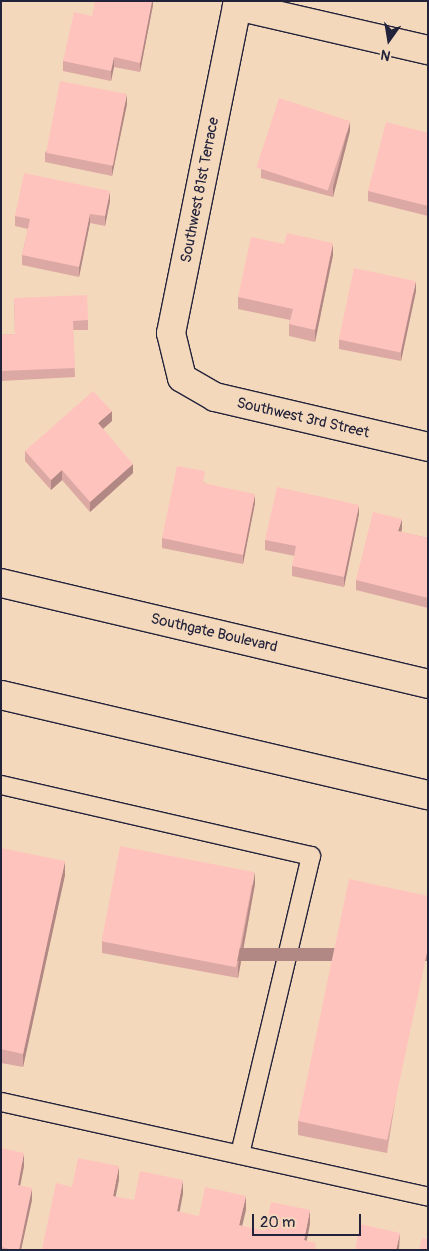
<!DOCTYPE html>
<style>
body{margin:0}
#map{position:relative;width:429px;height:1251px;overflow:hidden;background:#f4d8bb;font-family:Pangolin,sans-serif}
div>[style]{position:absolute}
.roads{filter:drop-shadow(1px 0 #22223b) drop-shadow(-1px 0 #22223b) drop-shadow(0 1px #22223b) drop-shadow(0 -1px #22223b)}
.lane>*{height:18px;margin:-9px;padding:0 9px;transform-origin:9px;border-radius:9px;background:#f4d8bb}
.street>*{height:28px;margin:-14px;padding:0 14px;transform-origin:14px;border-radius:14px;background:#f4d8bb}
.secondary>*{height:28px;margin:-14px;padding:0 14px;transform-origin:14px;border-radius:14px;background:#f4d8bb}
.wall>*{inset:0;background:#dba8a3}
.shaded-wall>*{inset:0;background:#b28884;transform-origin:0 0}
.building>*{inset:0;background:#ffc3bd;transform-origin:0 0}
span{translate:-50% -50%;white-space:nowrap;text-align:center;line-height:1.15;-webkit-text-stroke:4.5px #f4d8bb;paint-order:stroke}
.street-label{font-size:15px;color:#22223b}
.frame{position:absolute;inset:0;border:2px solid #22223b;pointer-events:none}
.north{position:absolute;left:364px;top:15px;width:50px;height:50px;-webkit-text-stroke:4px #f4d8bb;paint-order:stroke;rotate:193deg;font-size:14px;font-weight:700;line-height:20px;text-align:center;color:#22223b}
.north::after{content:'';display:block;margin:auto;width:18px;height:22px;background:#22223b;clip-path:polygon(50% 0,100% 100%,50% 72%,0 100%)}
.scale{position:absolute;left:252px;top:1214px;width:109px;height:22px;box-sizing:border-box;border:2px solid #22223b;border-top:0;padding-left:6px;font-size:15px;line-height:18px;white-space:nowrap;color:#22223b;-webkit-text-stroke:4px #f4d8bb;paint-order:stroke}
</style>
<div id="map">
<div class="roads">
<div class="lane">
<div style="left:1px;top:785px;width:318px;rotate:12.9deg"></div>
<div style="left:311px;top:856px;width:307px;rotate:103.4deg"></div>
<div style="left:1px;top:1102px;width:437px;rotate:12.5deg"></div>
</div>
<div class="street">
<div style="left:238px;top:1px;width:339px;rotate:101.4deg"></div>
<div style="left:171px;top:333px;width:46px;rotate:76.3deg"></div>
<div style="left:182px;top:378px;width:38px;rotate:30deg"></div>
<div style="left:215px;top:397px;width:219px;rotate:13.2deg"></div>
<div style="left:237px;top:6px;width:196px;rotate:13deg"></div>
</div>
<div class="secondary">
<div style="left:1px;top:583px;width:439px;rotate:13.3deg"></div>
<div style="left:1px;top:695px;width:439px;rotate:13.2deg"></div>
</div>
</div>
<div class="wall">
<div style="clip-path:polygon(153px 1px,153px 5px,140px 72px,114px 67px,111px 81px,63px 71px,63px 61px,92px 16px)"></div>
<div style="clip-path:polygon(127px 104px,112px 176px,45px 162px,45px 152px)"></div>
<div style="clip-path:polygon(350px 131px,333px 197px,261px 178px,261px 169px)"></div>
<div style="clip-path:polygon(428px 133px,428px 216px,368px 201px,368px 191px)"></div>
<div style="clip-path:polygon(110px 201px,105px 226px,90px 223px,79px 277px,22px 265px,22px 255px,28px 229px,15px 226px,15px 216px)"></div>
<div style="clip-path:polygon(333px 255px,315px 342px,289px 336px,289px 324px,290px 320px,238px 309px,238px 297px)"></div>
<div style="clip-path:polygon(416px 291px,401px 361px,339px 349px,339px 339px)"></div>
<div style="clip-path:polygon(14px 298px,88px 320px,88px 330px,73px 330px,75px 377px,1px 381px,1px 335px,15px 334px)"></div>
<div style="clip-path:polygon(112px 421px,103px 429px,133px 473px,90px 512px,62px 480px,51px 490px,25px 461px,25px 451px)"></div>
<div style="clip-path:polygon(205px 481px,204px 483px,255px 503px,243px 564px,162px 548px,162px 538px)"></div>
<div style="clip-path:polygon(359px 514px,344px 587px,292px 576px,292px 566px,295px 556px,265px 550px,265px 540px)"></div>
<div style="clip-path:polygon(402px 529px,401px 532px,428px 538px,428px 608px,356px 590px,356px 580px)"></div>
<div style="clip-path:polygon(1px 848px,65px 875px,23px 1067px,1px 1063px)"></div>
<div style="clip-path:polygon(255px 884px,238px 978px,102px 953px,102px 941px)"></div>
<div style="clip-path:polygon(428px 896px,387px 1153px,298px 1135px,298px 1121px)"></div>
<div style="clip-path:polygon(1px 1148px,24px 1166px,20px 1185px,32px 1200px,21px 1250px,1px 1250px)"></div>
</div>
<div class="shaded-wall">
<div style="clip-path:polygon(152px 1px,153px 1px,153px 5px,140px 72px,140px 63px)"></div>
<div style="clip-path:polygon(114px 57px,114px 67px,111px 81px,111px 71px)"></div>
<div style="clip-path:polygon(127px 94px,127px 104px,112px 176px,112px 166px)"></div>
<div style="clip-path:polygon(350px 121px,350px 131px,333px 197px,333px 187px)"></div>
<div style="clip-path:polygon(110px 191px,110px 201px,105px 226px,105px 216px)"></div>
<div style="clip-path:polygon(90px 214px,90px 223px,79px 277px,79px 267px)"></div>
<div style="clip-path:polygon(333px 243px,333px 255px,315px 342px,315px 330px)"></div>
<div style="clip-path:polygon(416px 281px,416px 291px,401px 361px,401px 352px)"></div>
<div style="clip-path:polygon(112px 411px,112px 421px,98px 433px,98px 423px)"></div>
<div style="clip-path:polygon(133px 464px,133px 473px,90px 512px,90px 502px)"></div>
<div style="clip-path:polygon(62px 470px,62px 480px,51px 490px,51px 480px)"></div>
<div style="clip-path:polygon(255px 494px,255px 503px,243px 564px,243px 555px)"></div>
<div style="clip-path:polygon(359px 505px,359px 514px,344px 587px,344px 577px)"></div>
<div style="clip-path:polygon(402px 519px,402px 529px,398px 541px,398px 531px)"></div>
<div style="clip-path:polygon(65px 861px,65px 875px,23px 1067px,23px 1054px)"></div>
<div style="clip-path:polygon(255px 872px,255px 884px,238px 978px,238px 966px)"></div>
<div style="left:428px;top:948px;width:13px;height:196px;rotate:90deg"></div>
<div style="clip-path:polygon(24px 1153px,24px 1166px,18px 1197px,18px 1185px)"></div>
<div style="clip-path:polygon(119px 1166px,119px 1180px,113px 1210px,113px 1196px)"></div>
<div style="clip-path:polygon(183px 1180px,183px 1194px,177px 1225px,177px 1211px)"></div>
<div style="clip-path:polygon(32px 1188px,32px 1200px,21px 1250px,19px 1250px)"></div>
<div style="clip-path:polygon(246px 1196px,246px 1210px,239px 1239px,239px 1225px)"></div>
<div style="clip-path:polygon(310px 1210px,310px 1224px,305px 1250px,304px 1240px)"></div>
<div style="clip-path:polygon(400px 1233px,399px 1250px,396px 1250px)"></div>
</div>
<div class="building">
<div style="clip-path:polygon(95px 1px,152px 1px,140px 63px,114px 57px,111px 71px,63px 61px,74px 12px,92px 16px)"></div>
<div style="left:60px;top:81px;width:68px;height:73px;rotate:11deg"></div>
<div style="left:279px;top:98px;width:75px;height:73px;rotate:18deg"></div>
<div style="clip-path:polygon(386px 122px,428px 133px,428px 206px,368px 191px)"></div>
<div style="clip-path:polygon(24px 173px,110px 191px,105px 216px,90px 214px,79px 267px,22px 255px,30px 219px,15px 216px)"></div>
<div style="clip-path:polygon(287px 233px,333px 243px,315px 330px,289px 324px,293px 309px,238px 297px,251px 237px,284px 244px)"></div>
<div style="left:354px;top:268px;width:63px;height:73px;rotate:12deg"></div>
<div style="clip-path:polygon(87px 295px,88px 320px,73px 321px,75px 368px,1px 371px,1px 335px,15px 334px,14px 298px)"></div>
<div style="clip-path:polygon(93px 391px,112px 411px,98px 423px,133px 464px,90px 502px,62px 470px,51px 480px,25px 451px)"></div>
<div style="clip-path:polygon(177px 466px,205px 471px,203px 483px,255px 494px,243px 555px,162px 538px)"></div>
<div style="clip-path:polygon(277px 487px,359px 505px,344px 577px,292px 566px,296px 546px,265px 540px)"></div>
<div style="clip-path:polygon(373px 512px,402px 519px,398px 531px,428px 538px,428px 598px,356px 580px)"></div>
<div style="left:120px;top:846px;width:137px;height:97px;rotate:11deg"></div>
<div style="clip-path:polygon(1px 848px,65px 861px,23px 1054px,1px 1049px)"></div>
<div style="clip-path:polygon(349px 879px,428px 896px,428px 948px,387px 1140px,298px 1121px)"></div>
<div style="clip-path:polygon(1px 1148px,24px 1153px,18px 1185px,32px 1188px,19px 1250px,14px 1250px,1px 1247px)"></div>
<div style="clip-path:polygon(78px 1158px,119px 1166px,113px 1196px,134px 1200px,140px 1171px,183px 1180px,177px 1211px,199px 1216px,205px 1187px,246px 1196px,239px 1225px,265px 1231px,271px 1202px,310px 1210px,304px 1240px,316px 1243px,315px 1250px,42px 1249px,56px 1183px,72px 1187px)"></div>
<div style="clip-path:polygon(360px 1224px,400px 1233px,396px 1250px,355px 1250px)"></div>
<div style="clip-path:polygon(422px 1238px,428px 1239px,428px 1250px,419px 1250px)"></div>
</div>
<div class="street-label">
<span style="left:200px;top:190px;rotate:-79deg">Southwest 81st Terrace</span>
<span style="left:303px;top:418px;rotate:13deg">Southwest 3rd Street</span>
<span style="left:214px;top:633px;rotate:13deg">Southgate Boulevard</span>
</div>
<div class="frame"></div>
<div class="north">N</div>
<div class="scale">20 m</div>
</div>
